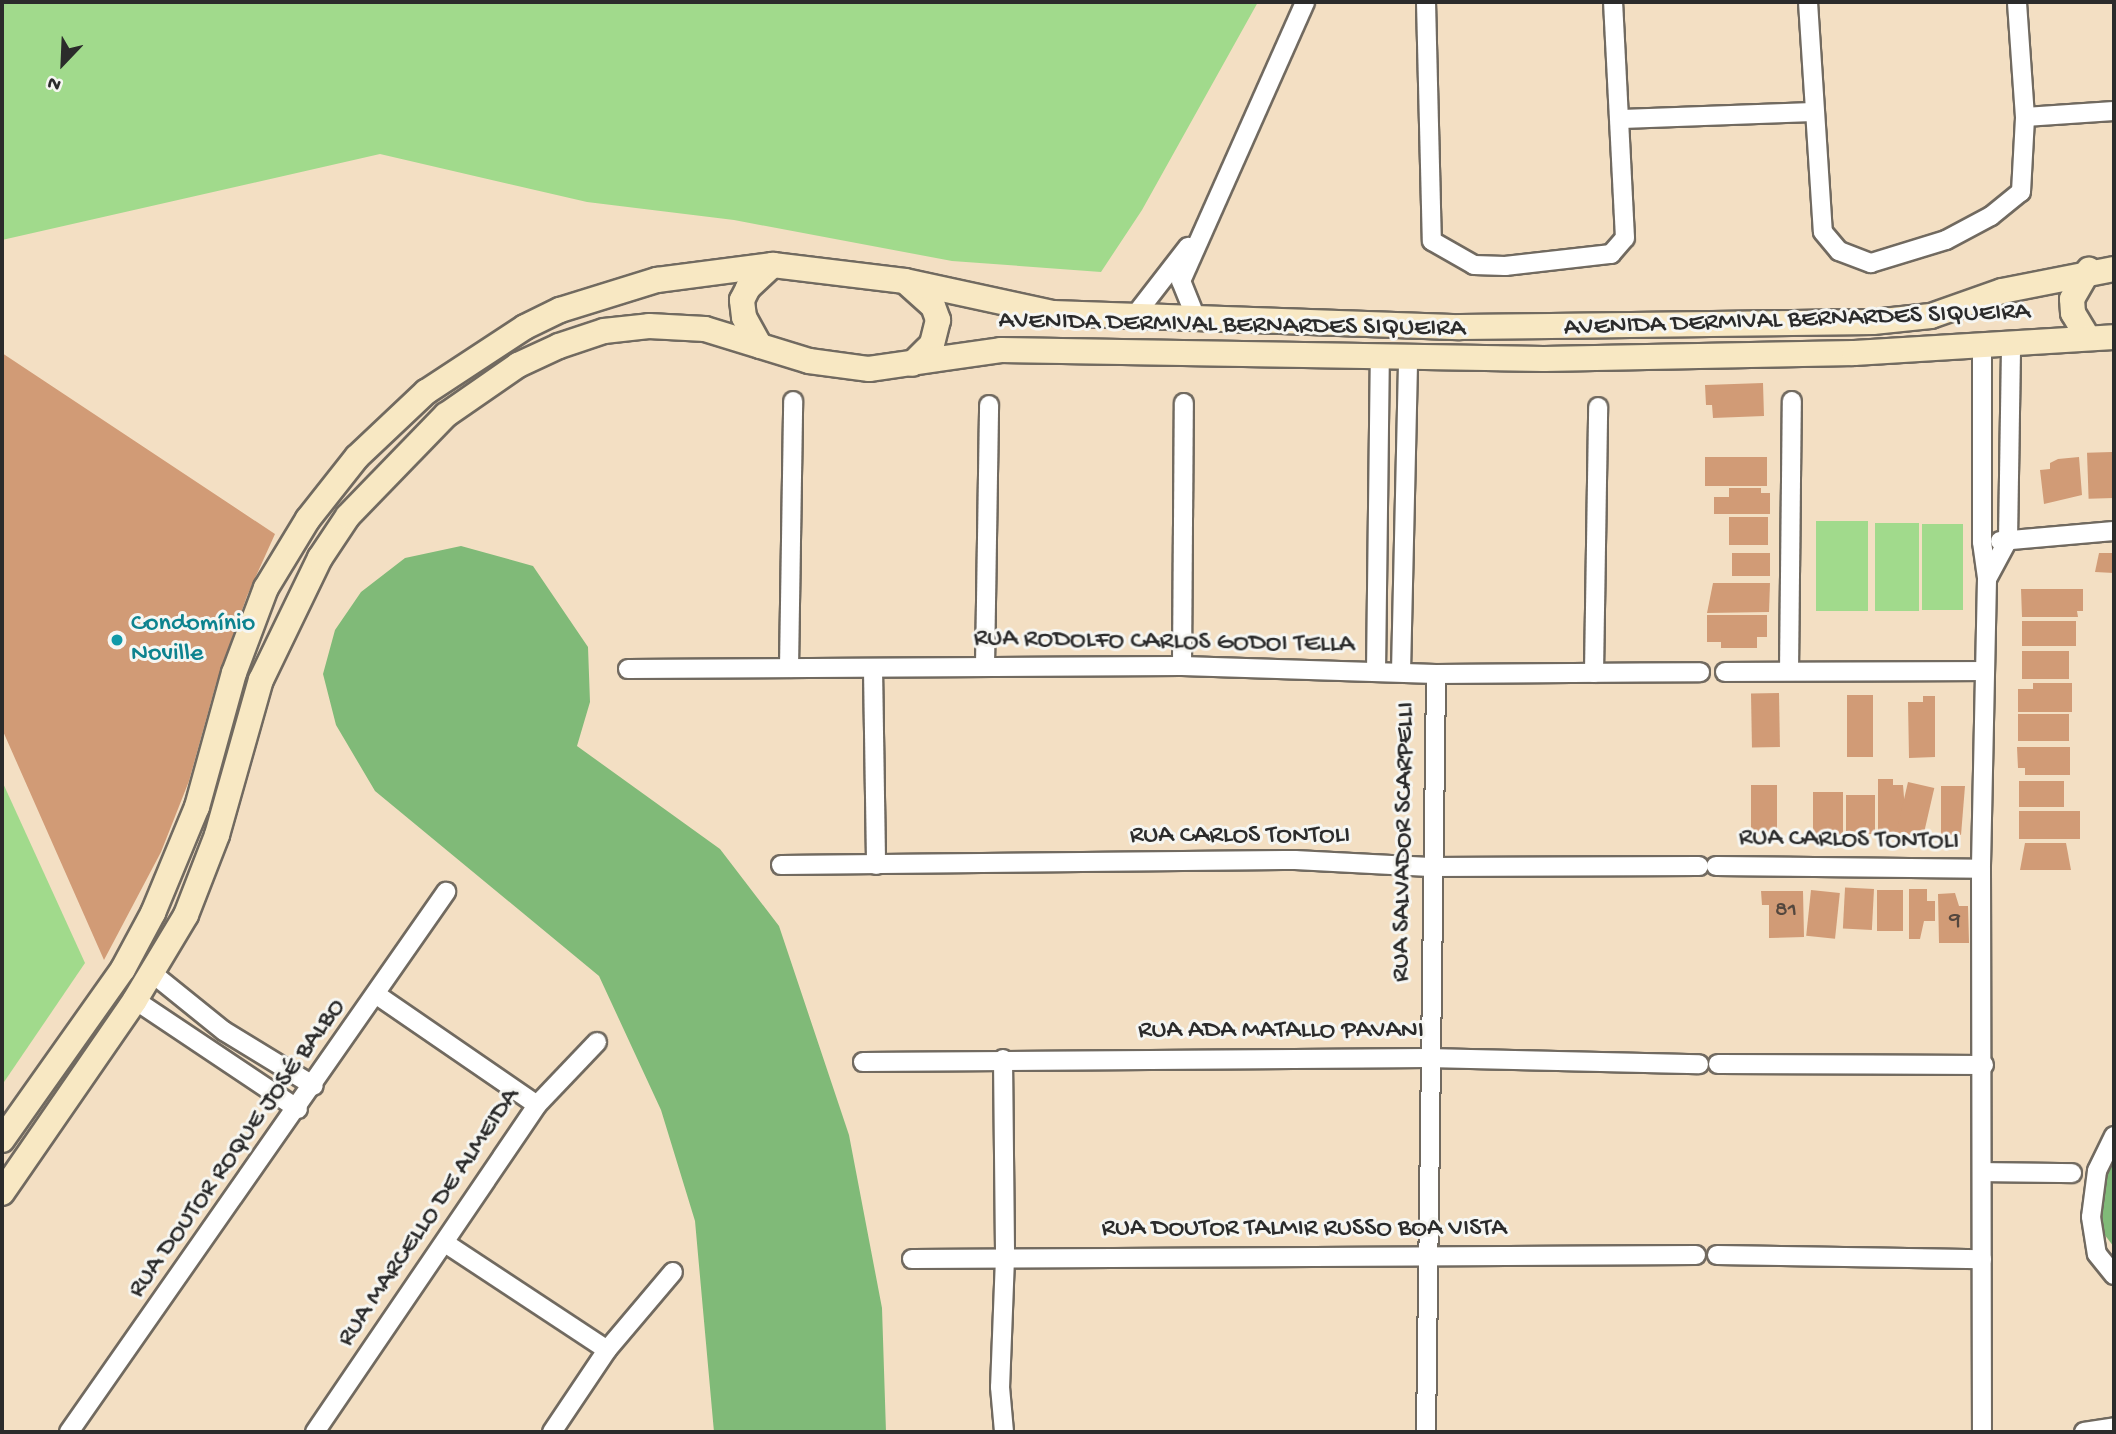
<!DOCTYPE html>
<meta charset="utf-8">
<style>
body{margin:0}
#map{position:relative;width:2116px;height:1434px;overflow:hidden;background:#f3dfc3;font-family:"Gochi Hand",sans-serif}
div>[style]{position:absolute}
.green>*{inset:0;background:#a1da8c;transform-origin:0 0}
.forest>*{inset:0;background:#80ba78}
.building>*{inset:0;background:#d19b76;transform-origin:0 0}
.roads{filter:drop-shadow(2px 0 #716a60) drop-shadow(-2px 0 #716a60) drop-shadow(0 2px #716a60) drop-shadow(0 -2px #716a60)}
.street>*{height:18px;margin:-9px;padding:0 9px;transform-origin:9px;border-radius:9px;background:#fff}
.secondary>*{height:24px;margin:-12px;padding:0 12px;transform-origin:12px;border-radius:12px;background:#f8e8c3}
.dots>*{width:19px;height:19px;translate:-50% -50%;box-sizing:border-box;border:4px solid #f6f6f2;border-radius:50%}
span{translate:-50% -50%;white-space:nowrap;text-align:center;line-height:1.15;-webkit-text-stroke:6px #f6f6f2;paint-order:stroke}
.number-label{font-size:23px;color:#54473e}
.number-label span{-webkit-text-stroke-width:0}
.street-label{font-size:26px;color:#2b2b2b}
.culture-label{font-size:26px;color:#0d838f}
.left{translate:0 -50%;text-align:left}
.frame{position:absolute;inset:0;border:4px solid #2b2b2b;pointer-events:none}
.north{position:absolute;left:28px;top:28px;width:70px;height:70px;-webkit-text-stroke:5px #f6f6f2;paint-order:stroke;rotate:203deg;font-size:19px;font-weight:700;line-height:28px;text-align:center;color:#2b2b2b}
.north::after{content:'';display:block;margin:auto;width:24px;height:32px;background:#2b2b2b;clip-path:polygon(50% 0,100% 100%,50% 72%,0 100%)}
</style>
<div id="map">
<div class="green">
<div style="clip-path:polygon(2px 2px,1258px 2px,1142px 210px,1101px 272px,952px 261px,734px 220px,587px 202px,380px 154px,2px 240px)"></div>
<div style="left:1816px;top:521px;width:52px;height:90px"></div>
<div style="left:1875px;top:523px;width:44px;height:88px"></div>
<div style="left:1922px;top:524px;width:41px;height:86px"></div>
<div style="clip-path:polygon(2px 781px,85px 963px,2px 1085px)"></div>
</div>
<div class="forest">
<div style="clip-path:polygon(461px 546px,533px 566px,588px 647px,590px 702px,577px 746px,720px 849px,779px 926px,849px 1135px,882px 1308px,886px 1432px,714px 1432px,695px 1221px,661px 1110px,599px 976px,375px 791px,336px 725px,323px 674px,335px 630px,361px 592px,405px 558px)"></div>
<div style="clip-path:polygon(2114px 1136px,2114px 1247px,2091px 1217px)"></div>
</div>
<div class="building">
<div style="clip-path:polygon(2px 353px,275px 534px,247px 596px,216px 684px,189px 781px,161px 852px,104px 960px,2px 729px)"></div>
<div style="clip-path:polygon(1763px 383px,1764px 416px,1713px 418px,1712px 405px,1706px 405px,1705px 385px)"></div>
<div style="left:2112px;top:452px;width:46px;height:25px;rotate:88deg"></div>
<div style="left:1705px;top:457px;width:62px;height:29px"></div>
<div style="clip-path:polygon(2079px 457px,2082px 495px,2044px 504px,2040px 470px,2050px 469px,2050px 463px,2058px 459px)"></div>
<div style="clip-path:polygon(1729px 488px,1761px 488px,1761px 493px,1770px 493px,1770px 514px,1714px 514px,1714px 497px,1729px 497px)"></div>
<div style="left:1729px;top:517px;width:39px;height:28px"></div>
<div style="left:1732px;top:553px;width:38px;height:23px"></div>
<div style="clip-path:polygon(2099px 553px,2114px 553px,2114px 573px,2095px 572px)"></div>
<div style="clip-path:polygon(1713px 583px,1770px 583px,1769px 612px,1707px 613px)"></div>
<div style="clip-path:polygon(2021px 589px,2083px 589px,2083px 611px,2077px 611px,2078px 617px,2022px 617px)"></div>
<div style="clip-path:polygon(1707px 615px,1767px 615px,1767px 637px,1757px 637px,1757px 648px,1721px 648px,1721px 642px,1707px 642px)"></div>
<div style="left:2022px;top:621px;width:54px;height:25px"></div>
<div style="left:2022px;top:651px;width:47px;height:28px"></div>
<div style="clip-path:polygon(2033px 683px,2072px 683px,2072px 712px,2018px 712px,2018px 689px,2033px 689px)"></div>
<div style="left:1779px;top:693px;width:54px;height:28px;rotate:89deg"></div>
<div style="left:1847px;top:695px;width:26px;height:62px"></div>
<div style="clip-path:polygon(1923px 696px,1935px 696px,1935px 757px,1909px 758px,1908px 702px,1923px 702px)"></div>
<div style="left:2018px;top:714px;width:51px;height:27px"></div>
<div style="clip-path:polygon(2017px 747px,2070px 747px,2070px 775px,2025px 775px,2025px 768px,2018px 768px)"></div>
<div style="clip-path:polygon(1878px 779px,1893px 779px,1893px 785px,1903px 785px,1906px 822px,1900px 834px,1878px 830px)"></div>
<div style="left:2019px;top:781px;width:45px;height:26px"></div>
<div style="left:1908px;top:782px;width:27px;height:55px;rotate:13deg"></div>
<div style="left:1751px;top:785px;width:26px;height:49px"></div>
<div style="clip-path:polygon(1941px 786px,1965px 786px,1961px 835px,1941px 835px)"></div>
<div style="left:1813px;top:792px;width:30px;height:43px"></div>
<div style="left:1846px;top:795px;width:29px;height:39px"></div>
<div style="left:2019px;top:811px;width:61px;height:28px"></div>
<div style="clip-path:polygon(2025px 843px,2066px 843px,2071px 870px,2020px 870px)"></div>
<div style="left:1874px;top:889px;width:41px;height:29px;rotate:93deg"></div>
<div style="clip-path:polygon(1909px 889px,1927px 889px,1927px 901px,1935px 901px,1935px 921px,1924px 921px,1920px 939px,1909px 939px)"></div>
<div style="left:1811px;top:890px;width:29px;height:46px;rotate:6deg"></div>
<div style="left:1877px;top:890px;width:26px;height:41px"></div>
<div style="clip-path:polygon(1761px 891px,1803px 891px,1804px 937px,1769px 938px,1769px 905px,1762px 905px)"></div>
<div style="clip-path:polygon(1955px 893px,1959px 906px,1968px 906px,1969px 943px,1939px 943px,1938px 894px)"></div>
</div>
<div class="roads">
<div class="street">
<div style="left:1426px;top:2px;width:239px;rotate:88.6deg"></div>
<div style="left:1432px;top:241px;width:48px;rotate:29.7deg"></div>
<div style="left:1474px;top:265px;width:31px;rotate:2deg"></div>
<div style="left:1505px;top:266px;width:107px;rotate:-6.5deg"></div>
<div style="left:1611px;top:254px;width:21px;rotate:-49deg"></div>
<div style="left:1625px;top:238px;width:236px;rotate:-92.9deg"></div>
<div style="left:1808px;top:2px;width:230px;rotate:86.3deg"></div>
<div style="left:1823px;top:232px;width:25px;rotate:50deg"></div>
<div style="left:1839px;top:251px;width:34px;rotate:21deg"></div>
<div style="left:1871px;top:263px;width:78px;rotate:-17deg"></div>
<div style="left:1946px;top:240px;width:51px;rotate:-28.1deg"></div>
<div style="left:1991px;top:216px;width:38px;rotate:-39deg"></div>
<div style="left:2021px;top:192px;width:75px;rotate:-86.9deg"></div>
<div style="left:2025px;top:117px;width:115px;rotate:-94deg"></div>
<div style="left:2025px;top:117px;width:89px;rotate:-3.9deg"></div>
<div style="left:1622px;top:119px;width:191px;rotate:-2.1deg"></div>
<div style="left:1136px;top:314px;width:85px;rotate:-52.2deg"></div>
<div style="left:1196px;top:318px;width:40px;rotate:-112deg"></div>
<div style="left:1181px;top:281px;width:305px;rotate:-66deg"></div>
<div style="left:1982px;top:347px;width:195px;rotate:90deg"></div>
<div style="left:1982px;top:542px;width:37px;rotate:82deg"></div>
<div style="left:1987px;top:579px;width:290px;rotate:91.2deg"></div>
<div style="left:1981px;top:869px;width:563px;rotate:89.9deg"></div>
<div style="left:2000px;top:541px;width:114px;rotate:-5deg"></div>
<div style="left:1987px;top:579px;width:44px;rotate:-61.7deg"></div>
<div style="left:2008px;top:540px;width:194px;rotate:-89.1deg"></div>
<div style="left:985px;top:666px;width:261px;rotate:-89.1deg"></div>
<div style="left:1182px;top:666px;width:263px;rotate:-89.6deg"></div>
<div style="left:789px;top:668px;width:267px;rotate:-89.1deg"></div>
<div style="left:628px;top:669px;width:554px;rotate:-0.31deg"></div>
<div style="left:1182px;top:666px;width:254px;rotate:1.8deg"></div>
<div style="left:1436px;top:674px;width:264px;rotate:-0.4deg"></div>
<div style="left:873px;top:669px;width:196px;rotate:89.1deg"></div>
<div style="left:1789px;top:671px;width:270px;rotate:-89.4deg"></div>
<div style="left:1376px;top:672px;width:313px;rotate:-89.3deg"></div>
<div style="left:1401px;top:672px;width:313px;rotate:-88.7deg"></div>
<div style="left:1725px;top:672px;width:258px;rotate:-0.2deg"></div>
<div style="left:1594px;top:673px;width:266px;rotate:-89.1deg"></div>
<div style="left:781px;top:865px;width:514px;rotate:-0.56deg"></div>
<div style="left:1295px;top:860px;width:135px;rotate:3deg"></div>
<div style="left:1430px;top:867px;width:269px;rotate:-0.2deg"></div>
<div style="left:1716px;top:866px;width:265px;rotate:0.6deg"></div>
<div style="left:152px;top:973px;width:92px;rotate:38.9deg"></div>
<div style="left:224px;top:1031px;width:105px;rotate:31.4deg"></div>
<div style="left:377px;top:995px;width:194px;rotate:34.5deg"></div>
<div style="left:135px;top:1000px;width:196px;rotate:33.8deg"></div>
<div style="left:1003px;top:1059px;width:199px;rotate:89.4deg"></div>
<div style="left:1005px;top:1258px;width:129px;rotate:92.2deg"></div>
<div style="left:1000px;top:1387px;width:45px;rotate:84.9deg"></div>
<div style="left:863px;top:1062px;width:564px;rotate:-0.41deg"></div>
<div style="left:1427px;top:1058px;width:272px;rotate:1.3deg"></div>
<div style="left:1718px;top:1064px;width:266px;rotate:0.2deg"></div>
<div style="left:2114px;top:1136px;width:39px;rotate:116deg"></div>
<div style="left:2097px;top:1171px;width:46px;rotate:97.4deg"></div>
<div style="left:2091px;top:1217px;width:37px;rotate:81deg"></div>
<div style="left:2097px;top:1254px;width:27px;rotate:51deg"></div>
<div style="left:1985px;top:1172px;width:87px;rotate:0.7deg"></div>
<div style="left:445px;top:1243px;width:194px;rotate:33.4deg"></div>
<div style="left:1717px;top:1255px;width:265px;rotate:0.9deg"></div>
<div style="left:912px;top:1259px;width:784px;rotate:-0.29deg"></div>
<div style="left:69px;top:1432px;width:659px;rotate:-55.08deg"></div>
<div style="left:315px;top:1432px;width:395px;rotate:-55.8deg"></div>
<div style="left:537px;top:1105px;width:87px;rotate:-46.4deg"></div>
<div style="left:552px;top:1432px;width:99px;rotate:-56.1deg"></div>
<div style="left:607px;top:1350px;width:102px;rotate:-49.8deg"></div>
<div style="left:1426px;top:1432px;width:758px;rotate:-89.24deg"></div>
<div style="left:2084px;top:1432px;width:30px;rotate:-9deg"></div>
</div>
<div class="secondary">
<div style="left:906px;top:282px;width:36px;rotate:42deg"></div>
<div style="left:933px;top:306px;width:15px;rotate:70deg"></div>
<div style="left:938px;top:320px;width:25px;rotate:104deg"></div>
<div style="left:932px;top:344px;width:28px;rotate:135deg"></div>
<div style="left:2088px;top:338px;width:29px;rotate:-121deg"></div>
<div style="left:2073px;top:313px;width:14px;rotate:-94deg"></div>
<div style="left:2072px;top:299px;width:34px;rotate:-60deg"></div>
<div style="left:760px;top:346px;width:33px;rotate:-119deg"></div>
<div style="left:744px;top:317px;width:17px;rotate:-97deg"></div>
<div style="left:742px;top:300px;width:13px;rotate:-63deg"></div>
<div style="left:748px;top:288px;width:34px;rotate:-43deg"></div>
<div style="left:2px;top:1140px;width:209px;rotate:-54.7deg"></div>
<div style="left:123px;top:969px;width:64px;rotate:-61.8deg"></div>
<div style="left:153px;top:913px;width:115px;rotate:-67.5deg"></div>
<div style="left:197px;top:807px;width:139px;rotate:-74.6deg"></div>
<div style="left:234px;top:673px;width:91px;rotate:-69.4deg"></div>
<div style="left:266px;top:588px;width:81px;rotate:-58.7deg"></div>
<div style="left:308px;top:519px;width:79px;rotate:-51.7deg"></div>
<div style="left:357px;top:457px;width:95px;rotate:-43.3deg"></div>
<div style="left:426px;top:392px;width:118px;rotate:-33.3deg"></div>
<div style="left:525px;top:327px;width:39px;rotate:-26deg"></div>
<div style="left:560px;top:310px;width:102px;rotate:-17.2deg"></div>
<div style="left:657px;top:280px;width:117px;rotate:-7.4deg"></div>
<div style="left:773px;top:265px;width:133px;rotate:6.9deg"></div>
<div style="left:905px;top:281px;width:151px;rotate:12.2deg"></div>
<div style="left:1053px;top:313px;width:407px;rotate:2deg"></div>
<div style="left:1460px;top:327px;width:413px;rotate:-0.7deg"></div>
<div style="left:1873px;top:322px;width:58px;rotate:-5.9deg"></div>
<div style="left:1931px;top:316px;width:75px;rotate:-19.4deg"></div>
<div style="left:2002px;top:291px;width:114px;rotate:-11.1deg"></div>
<div style="left:2px;top:1193px;width:234px;rotate:-55.4deg"></div>
<div style="left:135px;top:1000px;width:99px;rotate:-59deg"></div>
<div style="left:186px;top:915px;width:86px;rotate:-68.8deg"></div>
<div style="left:217px;top:835px;width:161px;rotate:-74.2deg"></div>
<div style="left:261px;top:680px;width:136px;rotate:-64.2deg"></div>
<div style="left:320px;top:558px;width:50px;rotate:-56.3deg"></div>
<div style="left:348px;top:516px;width:141px;rotate:-45.9deg"></div>
<div style="left:446px;top:415px;width:88px;rotate:-34.8deg"></div>
<div style="left:518px;top:365px;width:45px;rotate:-24.9deg"></div>
<div style="left:559px;top:346px;width:47px;rotate:-18.4deg"></div>
<div style="left:604px;top:331px;width:45px;rotate:-6.3deg"></div>
<div style="left:649px;top:326px;width:56px;rotate:3.1deg"></div>
<div style="left:705px;top:329px;width:109px;rotate:17.1deg"></div>
<div style="left:809px;top:361px;width:61px;rotate:7.6deg"></div>
<div style="left:869px;top:369px;width:133px;rotate:-8.2deg"></div>
<div style="left:1001px;top:350px;width:543px;rotate:0.95deg"></div>
<div style="left:1544px;top:359px;width:310px;rotate:-1.1deg"></div>
<div style="left:1854px;top:353px;width:260px;rotate:-3.5deg"></div>
</div>
</div>
<div class="dots">
<div style="left:117px;top:640px;background:#0f9aa8"></div>
</div>
<div class="number-label">
<span style="left:1786px;top:911px">81</span>
<span style="left:1955px;top:921px">9</span>
</div>
<div class="street-label">
<span style="left:1797px;top:321px;rotate:-2deg">AVENIDA DERMIVAL BERNARDES SIQUEIRA</span>
<span style="left:1232px;top:326px;rotate:1deg">AVENIDA DERMIVAL BERNARDES SIQUEIRA</span>
<span style="left:1164px;top:643px;rotate:1deg">RUA RODOLFO CARLOS GODOI TELLA</span>
<span style="left:1240px;top:837px">RUA CARLOS TONTOLI</span>
<span style="left:1849px;top:841px;rotate:1deg">RUA CARLOS TONTOLI</span>
<span style="left:1405px;top:842px;rotate:-89deg">RUA SALVADOR SCARPELLI</span>
<span style="left:1281px;top:1032px">RUA ADA MATALLO PAVANI</span>
<span style="left:238px;top:1149px;rotate:-55deg">RUA DOUTOR ROQUE JOSÉ BALBO</span>
<span style="left:430px;top:1218px;rotate:-56deg">RUA MARCELLO DE ALMEIDA</span>
<span style="left:1304px;top:1230px">RUA DOUTOR TALMIR RUSSO BOA VISTA</span>
</div>
<div class="culture-label">
<span class="left" style="left:131px;top:640px">Condomínio<br>Noville</span>
</div>
<div class="frame"></div>
<div class="north">N</div>
</div>
